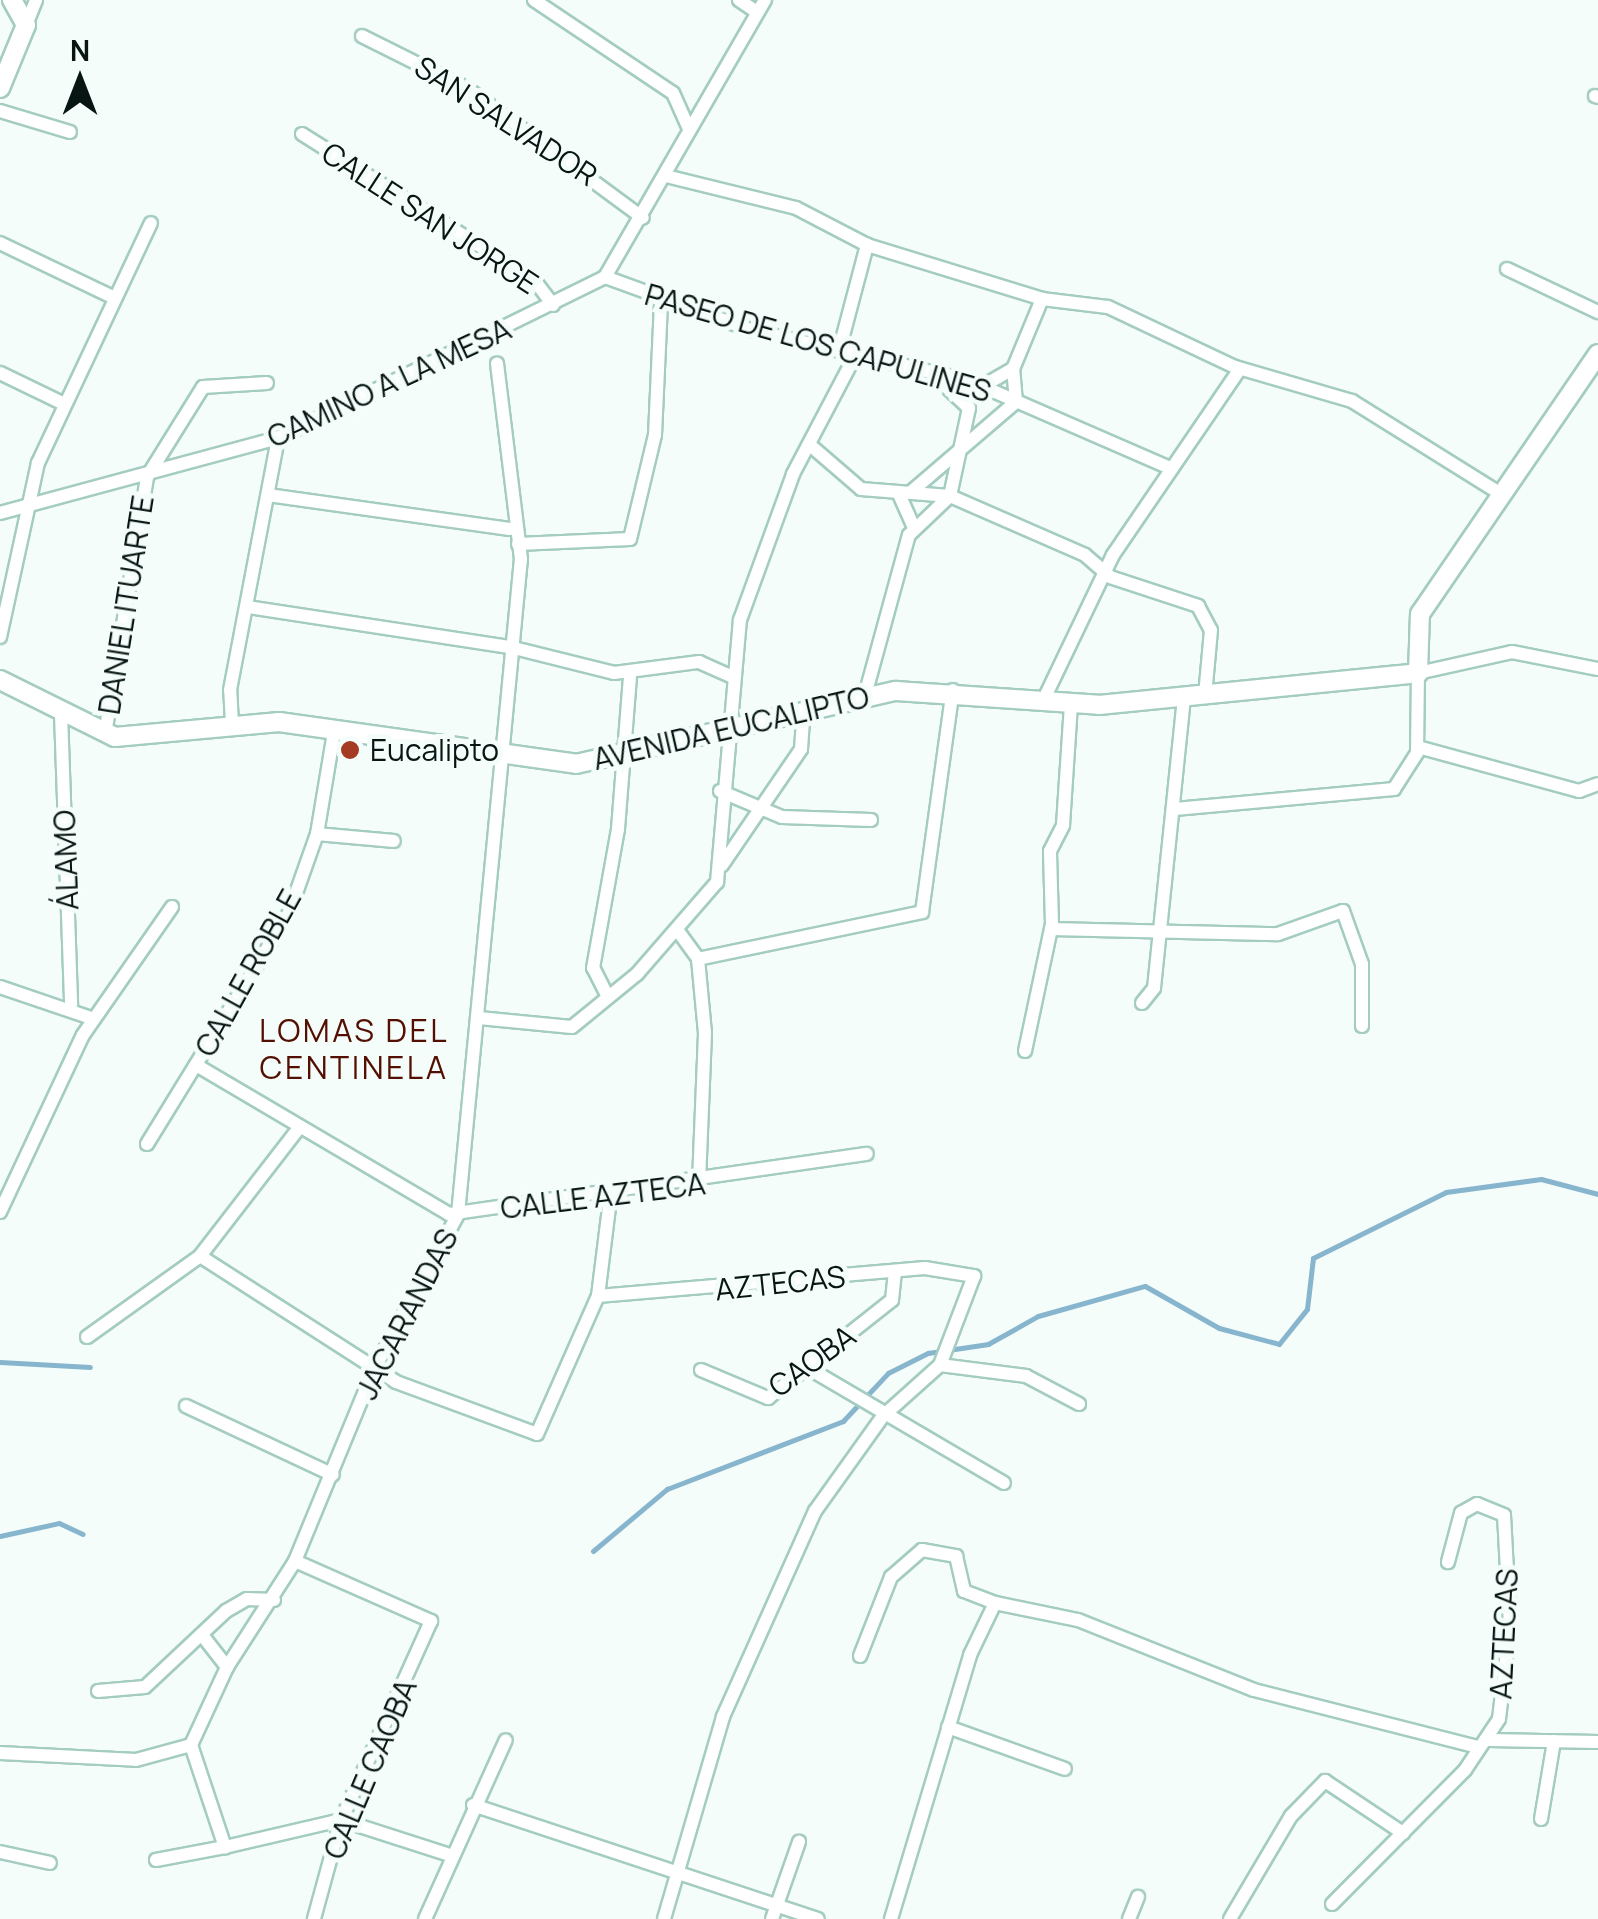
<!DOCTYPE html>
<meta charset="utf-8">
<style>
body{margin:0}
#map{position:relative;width:1598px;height:1919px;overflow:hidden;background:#f5fdfb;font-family:Manrope,sans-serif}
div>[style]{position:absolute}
.stream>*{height:5px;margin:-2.5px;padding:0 2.5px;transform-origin:2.5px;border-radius:2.5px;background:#88b5ce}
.roads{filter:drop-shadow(2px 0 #a4ccc1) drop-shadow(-2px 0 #a4ccc1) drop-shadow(0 2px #a4ccc1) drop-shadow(0 -2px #a4ccc1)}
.street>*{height:12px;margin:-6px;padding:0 6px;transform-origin:6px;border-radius:6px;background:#fff}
.secondary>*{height:18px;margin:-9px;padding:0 9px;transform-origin:9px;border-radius:9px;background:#fff}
.dots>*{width:28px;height:28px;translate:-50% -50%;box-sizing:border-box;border:5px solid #f5fdfb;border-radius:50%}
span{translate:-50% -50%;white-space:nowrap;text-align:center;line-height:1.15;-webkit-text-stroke:10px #f5fdfb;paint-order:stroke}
.street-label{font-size:30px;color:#071613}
.poi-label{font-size:30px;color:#071613}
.left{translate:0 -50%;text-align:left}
.neighbourhood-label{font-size:32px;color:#531002;letter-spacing:2.5px}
.north{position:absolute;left:30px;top:30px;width:100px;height:100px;-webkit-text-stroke:8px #f5fdfb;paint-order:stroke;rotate:0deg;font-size:28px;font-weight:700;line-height:40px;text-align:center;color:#071613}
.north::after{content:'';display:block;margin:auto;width:35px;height:45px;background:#071613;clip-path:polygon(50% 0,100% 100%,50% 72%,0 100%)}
</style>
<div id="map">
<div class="stream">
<div style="left:0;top:1362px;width:90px;rotate:3.2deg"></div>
<div style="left:0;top:1536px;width:60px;rotate:-12.4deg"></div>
<div style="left:59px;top:1523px;width:26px;rotate:25deg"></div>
<div style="left:593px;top:1551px;width:97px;rotate:-40deg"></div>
<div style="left:667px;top:1489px;width:189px;rotate:-21.1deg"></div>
<div style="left:843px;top:1421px;width:66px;rotate:-46.8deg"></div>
<div style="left:888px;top:1373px;width:45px;rotate:-26.6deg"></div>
<div style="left:928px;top:1353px;width:61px;rotate:-8.5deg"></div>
<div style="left:988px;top:1344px;width:57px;rotate:-29.2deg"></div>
<div style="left:1038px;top:1316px;width:111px;rotate:-15.7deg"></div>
<div style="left:1145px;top:1286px;width:85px;rotate:29.6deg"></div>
<div style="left:1219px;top:1328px;width:62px;rotate:14.9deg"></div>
<div style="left:1279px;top:1344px;width:45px;rotate:-51.3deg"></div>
<div style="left:1307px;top:1309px;width:51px;rotate:-83.3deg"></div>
<div style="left:1313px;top:1258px;width:148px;rotate:-26.4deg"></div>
<div style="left:1446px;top:1192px;width:96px;rotate:-7.8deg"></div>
<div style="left:1541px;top:1179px;width:59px;rotate:14.7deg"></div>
</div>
<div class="roads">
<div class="street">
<div style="left:534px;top:0;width:167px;rotate:33.8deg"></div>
<div style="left:673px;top:93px;width:39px;rotate:66deg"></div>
<div style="left:739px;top:0;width:22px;rotate:34deg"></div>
<div style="left:26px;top:25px;width:27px;rotate:-68deg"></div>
<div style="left:362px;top:36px;width:119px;rotate:26.6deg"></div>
<div style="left:468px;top:89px;width:217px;rotate:36.4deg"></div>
<div style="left:1595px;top:96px;width:3px;rotate:18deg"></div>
<div style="left:0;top:111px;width:73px;rotate:16.7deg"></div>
<div style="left:302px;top:134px;width:275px;rotate:32.2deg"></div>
<div style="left:535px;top:281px;width:30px;rotate:53deg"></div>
<div style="left:666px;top:176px;width:134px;rotate:13.8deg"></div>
<div style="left:796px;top:208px;width:80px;rotate:27.5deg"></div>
<div style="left:867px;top:245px;width:183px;rotate:17.1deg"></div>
<div style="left:1042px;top:299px;width:66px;rotate:6.9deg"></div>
<div style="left:1108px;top:307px;width:140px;rotate:25.3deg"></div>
<div style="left:1235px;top:367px;width:122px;rotate:16.2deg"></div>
<div style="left:1352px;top:401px;width:176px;rotate:32deg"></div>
<div style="left:0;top:243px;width:127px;rotate:25.6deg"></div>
<div style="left:1507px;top:269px;width:101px;rotate:25.3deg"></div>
<div style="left:605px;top:277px;width:155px;rotate:20deg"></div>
<div style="left:751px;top:330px;width:225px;rotate:13.1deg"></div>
<div style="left:970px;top:381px;width:220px;rotate:23.5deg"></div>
<div style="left:839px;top:351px;width:110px;rotate:-75.2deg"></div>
<div style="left:0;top:373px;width:71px;rotate:25.8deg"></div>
<div style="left:983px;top:386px;width:34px;rotate:-30deg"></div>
<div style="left:1016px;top:402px;width:33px;rotate:-95deg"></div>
<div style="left:1013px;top:369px;width:76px;rotate:-67.5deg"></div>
<div style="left:810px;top:445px;width:67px;rotate:40.8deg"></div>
<div style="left:861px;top:489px;width:89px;rotate:4.5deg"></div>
<div style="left:950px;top:496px;width:90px;rotate:-77.8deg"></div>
<div style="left:969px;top:408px;width:37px;rotate:-137deg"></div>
<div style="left:912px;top:491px;width:137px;rotate:-40.6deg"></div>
<div style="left:899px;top:494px;width:35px;rotate:66deg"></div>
<div style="left:268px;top:495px;width:244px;rotate:8deg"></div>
<div style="left:0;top:513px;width:288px;rotate:-15.1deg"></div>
<div style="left:278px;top:438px;width:364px;rotate:-26.2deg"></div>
<div style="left:605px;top:277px;width:320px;rotate:-60deg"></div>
<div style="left:518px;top:544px;width:112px;rotate:-2.6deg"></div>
<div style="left:630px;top:539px;width:107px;rotate:-76.5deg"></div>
<div style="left:655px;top:435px;width:133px;rotate:-87.4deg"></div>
<div style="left:248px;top:607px;width:265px;rotate:8.7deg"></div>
<div style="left:510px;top:647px;width:107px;rotate:14deg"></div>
<div style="left:614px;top:673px;width:86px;rotate:-7.4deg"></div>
<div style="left:699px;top:662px;width:36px;rotate:24deg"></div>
<div style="left:0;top:637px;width:178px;rotate:-77.7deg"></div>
<div style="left:38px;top:463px;width:265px;rotate:-64.8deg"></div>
<div style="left:864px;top:699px;width:170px;rotate:-74.7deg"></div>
<div style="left:909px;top:535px;width:57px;rotate:-43.6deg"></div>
<div style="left:950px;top:496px;width:147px;rotate:23.6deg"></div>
<div style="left:1085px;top:555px;width:33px;rotate:41deg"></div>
<div style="left:1110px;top:577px;width:93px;rotate:18.2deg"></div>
<div style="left:1198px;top:606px;width:27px;rotate:62deg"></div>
<div style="left:1211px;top:630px;width:66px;rotate:95.2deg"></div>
<div style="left:1044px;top:699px;width:160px;rotate:-64.4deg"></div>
<div style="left:1113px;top:555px;width:225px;rotate:-55.7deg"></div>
<div style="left:61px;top:714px;width:291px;rotate:88deg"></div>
<div style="left:232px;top:724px;width:34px;rotate:-93deg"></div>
<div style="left:230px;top:690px;width:257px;rotate:-79.2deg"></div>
<div style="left:105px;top:734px;width:260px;rotate:-80.7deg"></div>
<div style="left:147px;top:477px;width:106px;rotate:-58.1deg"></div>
<div style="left:203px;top:387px;width:64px;rotate:-3.6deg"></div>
<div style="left:1418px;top:747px;width:167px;rotate:15.3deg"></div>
<div style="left:1579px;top:791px;width:20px;rotate:-20deg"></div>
<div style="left:720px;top:791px;width:67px;rotate:22.8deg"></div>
<div style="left:782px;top:817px;width:89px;rotate:1.9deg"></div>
<div style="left:1175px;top:809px;width:220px;rotate:-5.2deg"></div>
<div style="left:1394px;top:789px;width:43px;rotate:-57.4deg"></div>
<div style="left:1417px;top:753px;width:80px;rotate:-89.3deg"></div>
<div style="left:1418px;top:673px;width:96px;rotate:-12.6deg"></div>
<div style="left:1512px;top:652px;width:88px;rotate:11.2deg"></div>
<div style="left:317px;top:834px;width:77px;rotate:5.2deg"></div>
<div style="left:722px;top:865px;width:140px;rotate:-55.7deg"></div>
<div style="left:801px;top:749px;width:31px;rotate:-86deg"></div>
<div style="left:1051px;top:929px;width:227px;rotate:1.3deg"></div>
<div style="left:1278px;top:934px;width:69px;rotate:-19.5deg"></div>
<div style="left:1343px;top:911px;width:56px;rotate:70.3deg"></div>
<div style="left:1362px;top:964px;width:62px;rotate:90deg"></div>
<div style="left:678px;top:931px;width:34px;rotate:54deg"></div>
<div style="left:698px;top:959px;width:74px;rotate:84.6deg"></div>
<div style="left:705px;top:1033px;width:150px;rotate:92.3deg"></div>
<div style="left:698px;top:959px;width:229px;rotate:-11.8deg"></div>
<div style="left:922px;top:912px;width:224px;rotate:-82.1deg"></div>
<div style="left:0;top:987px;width:99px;rotate:18.8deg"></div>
<div style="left:606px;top:993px;width:28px;rotate:-117deg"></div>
<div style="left:593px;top:968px;width:141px;rotate:-79.8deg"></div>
<div style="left:618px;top:829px;width:153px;rotate:-85.5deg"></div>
<div style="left:1142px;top:1003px;width:19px;rotate:-51deg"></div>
<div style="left:1154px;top:988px;width:292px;rotate:-84.1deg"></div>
<div style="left:479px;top:1018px;width:93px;rotate:5.5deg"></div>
<div style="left:572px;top:1027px;width:84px;rotate:-39.2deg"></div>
<div style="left:637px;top:974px;width:122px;rotate:-49deg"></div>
<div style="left:717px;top:882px;width:263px;rotate:-85deg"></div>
<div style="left:740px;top:620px;width:155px;rotate:-70deg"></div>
<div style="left:793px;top:474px;width:131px;rotate:-62.3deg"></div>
<div style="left:1025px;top:1051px;width:130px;rotate:-78deg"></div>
<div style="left:1052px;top:924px;width:73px;rotate:-91.6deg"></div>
<div style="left:1050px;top:851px;width:29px;rotate:-63deg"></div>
<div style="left:1063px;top:825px;width:121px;rotate:-86.2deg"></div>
<div style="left:196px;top:1065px;width:294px;rotate:30.5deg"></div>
<div style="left:449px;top:1214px;width:422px;rotate:-8.2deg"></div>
<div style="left:147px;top:1144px;width:271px;rotate:-58.4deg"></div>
<div style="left:289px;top:913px;width:84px;rotate:-70.5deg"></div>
<div style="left:317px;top:834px;width:103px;rotate:-80.5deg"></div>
<div style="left:0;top:1212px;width:195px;rotate:-64.9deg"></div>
<div style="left:83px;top:1035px;width:156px;rotate:-55.2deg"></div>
<div style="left:200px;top:1256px;width:233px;rotate:32.7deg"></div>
<div style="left:396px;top:1382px;width:150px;rotate:20.2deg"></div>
<div style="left:537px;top:1434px;width:151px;rotate:-66.2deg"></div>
<div style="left:598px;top:1296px;width:106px;rotate:-82.9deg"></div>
<div style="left:598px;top:1296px;width:328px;rotate:-4.9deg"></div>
<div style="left:925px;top:1268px;width:50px;rotate:9.3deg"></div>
<div style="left:974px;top:1276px;width:95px;rotate:110.9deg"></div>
<div style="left:940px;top:1365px;width:76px;rotate:138.2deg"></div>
<div style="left:883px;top:1416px;width:117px;rotate:125.6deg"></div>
<div style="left:815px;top:1511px;width:226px;rotate:114.1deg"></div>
<div style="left:723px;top:1717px;width:210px;rotate:106.3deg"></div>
<div style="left:87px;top:1337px;width:139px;rotate:-35.6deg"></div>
<div style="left:200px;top:1256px;width:160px;rotate:-52.3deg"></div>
<div style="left:940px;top:1365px;width:87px;rotate:7.3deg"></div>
<div style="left:1026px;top:1376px;width:60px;rotate:27.8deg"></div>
<div style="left:808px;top:1368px;width:227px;rotate:30.4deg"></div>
<div style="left:701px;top:1370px;width:73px;rotate:22.7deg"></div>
<div style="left:768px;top:1398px;width:158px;rotate:-38.3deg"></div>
<div style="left:892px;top:1300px;width:28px;rotate:-84deg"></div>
<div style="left:186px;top:1406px;width:162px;rotate:25.1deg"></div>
<div style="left:295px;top:1561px;width:149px;rotate:23.8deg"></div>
<div style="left:431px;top:1621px;width:218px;rotate:114.3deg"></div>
<div style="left:341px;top:1820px;width:103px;rotate:105.3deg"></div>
<div style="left:202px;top:1635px;width:41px;rotate:52deg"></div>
<div style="left:860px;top:1656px;width:85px;rotate:-68.6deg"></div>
<div style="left:891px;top:1577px;width:41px;rotate:-41.1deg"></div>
<div style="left:922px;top:1550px;width:35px;rotate:10deg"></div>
<div style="left:956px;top:1556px;width:36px;rotate:77deg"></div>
<div style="left:964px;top:1591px;width:33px;rotate:21deg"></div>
<div style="left:98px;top:1691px;width:47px;rotate:-4.9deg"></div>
<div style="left:145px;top:1687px;width:111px;rotate:-43.2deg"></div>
<div style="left:226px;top:1611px;width:24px;rotate:-30deg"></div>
<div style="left:247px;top:1599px;width:27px;rotate:2deg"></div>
<div style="left:948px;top:1727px;width:124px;rotate:19.7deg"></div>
<div style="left:1489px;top:1740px;width:109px;rotate:1.1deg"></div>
<div style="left:191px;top:1745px;width:108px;rotate:71.6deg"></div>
<div style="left:225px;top:1847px;width:119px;rotate:-13.1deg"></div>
<div style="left:0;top:1753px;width:136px;rotate:2.9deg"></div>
<div style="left:136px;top:1760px;width:57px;rotate:-15.3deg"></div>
<div style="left:191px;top:1745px;width:86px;rotate:-65.2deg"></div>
<div style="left:227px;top:1667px;width:126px;rotate:-57.3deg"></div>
<div style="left:295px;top:1561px;width:208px;rotate:-67.6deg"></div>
<div style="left:374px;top:1369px;width:176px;rotate:-61.5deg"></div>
<div style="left:458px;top:1214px;width:658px;rotate:-84.51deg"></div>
<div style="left:521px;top:559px;width:197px;rotate:-97deg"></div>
<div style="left:473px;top:1805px;width:363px;rotate:18.3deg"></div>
<div style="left:1541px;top:1819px;width:79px;rotate:-80.5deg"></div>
<div style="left:341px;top:1820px;width:111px;rotate:17.8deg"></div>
<div style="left:0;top:1852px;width:51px;rotate:12.4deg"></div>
<div style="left:156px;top:1860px;width:70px;rotate:-10.7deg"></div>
<div style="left:1332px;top:1904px;width:189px;rotate:-45.2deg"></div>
<div style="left:1465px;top:1770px;width:61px;rotate:-56.3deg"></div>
<div style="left:1499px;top:1719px;width:94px;rotate:-83.3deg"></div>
<div style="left:1510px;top:1626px;width:111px;rotate:-93.1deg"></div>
<div style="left:1504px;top:1515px;width:29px;rotate:-158deg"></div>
<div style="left:1477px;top:1504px;width:18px;rotate:151deg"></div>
<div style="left:1461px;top:1513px;width:51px;rotate:104.9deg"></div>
<div style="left:425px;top:1919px;width:196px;rotate:-65.7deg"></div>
<div style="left:772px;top:1919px;width:82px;rotate:-70.7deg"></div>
<div style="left:891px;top:1919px;width:276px;rotate:-73.3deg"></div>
<div style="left:970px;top:1655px;width:58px;rotate:-64.3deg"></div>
<div style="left:995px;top:1603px;width:85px;rotate:11.6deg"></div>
<div style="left:1078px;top:1620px;width:189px;rotate:21.7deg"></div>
<div style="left:1254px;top:1690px;width:230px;rotate:14.3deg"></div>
<div style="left:1129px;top:1919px;width:24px;rotate:-68deg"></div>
<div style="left:1230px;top:1919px;width:120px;rotate:-59.4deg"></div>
<div style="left:1291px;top:1816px;width:49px;rotate:-45.8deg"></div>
<div style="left:1325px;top:1781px;width:94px;rotate:33.7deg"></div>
</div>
<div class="secondary">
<div style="left:0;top:88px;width:68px;rotate:-67.6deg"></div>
<div style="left:26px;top:25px;width:29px;rotate:-119deg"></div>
<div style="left:0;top:680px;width:128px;rotate:26.4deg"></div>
<div style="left:115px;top:737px;width:165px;rotate:-5.2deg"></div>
<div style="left:279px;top:722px;width:300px;rotate:8deg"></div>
<div style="left:576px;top:764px;width:328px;rotate:-12.9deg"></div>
<div style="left:896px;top:691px;width:203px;rotate:3.9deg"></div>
<div style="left:1099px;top:705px;width:321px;rotate:-5.7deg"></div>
<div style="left:1418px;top:673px;width:59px;rotate:-88.1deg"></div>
<div style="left:1420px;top:614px;width:315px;rotate:-55.6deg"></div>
</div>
</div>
<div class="dots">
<div style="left:350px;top:750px;background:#a43b22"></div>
</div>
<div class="street-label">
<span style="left:506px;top:121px;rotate:33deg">SAN SALVADOR</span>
<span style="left:430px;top:218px;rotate:33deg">CALLE SAN JORGE</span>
<span style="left:818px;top:343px;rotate:16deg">PASEO DE LOS CAPULINES</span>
<span style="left:389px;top:383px;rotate:-25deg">CAMINO A LA MESA</span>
<span style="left:126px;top:605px;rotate:-81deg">DANIEL ITUARTE</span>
<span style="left:731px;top:728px;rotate:-13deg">AVENIDA EUCALIPTO</span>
<span style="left:66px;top:860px;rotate:-92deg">ÁLAMO</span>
<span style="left:248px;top:973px;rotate:-61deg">CALLE ROBLE</span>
<span style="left:603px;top:1196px;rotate:-7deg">CALLE AZTECA</span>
<span style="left:780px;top:1283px;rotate:-6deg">AZTECAS</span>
<span style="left:407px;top:1314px;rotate:-63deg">JACARANDAS</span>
<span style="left:812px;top:1361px;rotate:-36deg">CAOBA</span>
<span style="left:1504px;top:1634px;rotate:-87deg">AZTECAS</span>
<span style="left:370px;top:1769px;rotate:-67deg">CALLE CAOBA</span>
</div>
<div class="poi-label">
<span class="left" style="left:370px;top:750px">Eucalipto</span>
</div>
<div class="neighbourhood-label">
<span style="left:354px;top:1049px">LOMAS DEL<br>CENTINELA</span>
</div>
<div class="north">N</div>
</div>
